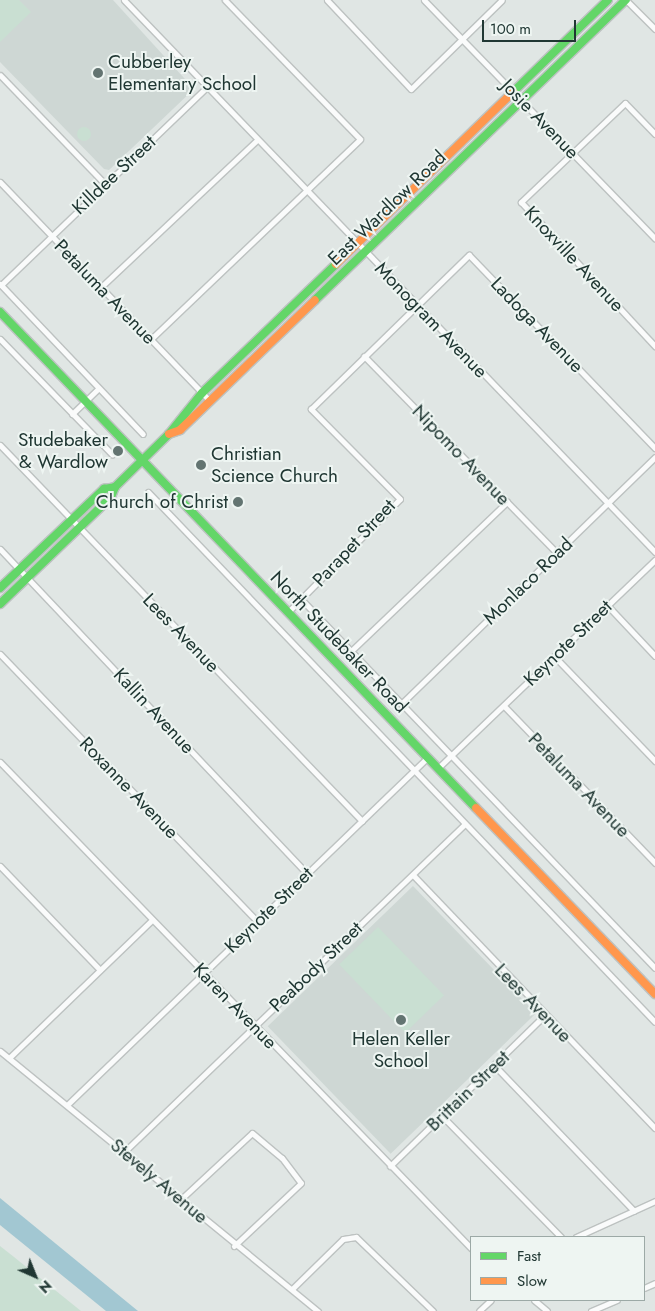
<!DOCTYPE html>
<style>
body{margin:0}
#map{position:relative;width:655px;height:1311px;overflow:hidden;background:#e0e6e4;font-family:Jost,sans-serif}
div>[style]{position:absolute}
.built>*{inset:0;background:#ced7d4;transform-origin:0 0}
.green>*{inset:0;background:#c9dfd2;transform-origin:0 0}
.round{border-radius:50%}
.water>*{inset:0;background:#a2c7d2}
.roads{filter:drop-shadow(1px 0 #bdc2c1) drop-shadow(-1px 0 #bdc2c1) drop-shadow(0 1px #bdc2c1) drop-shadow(0 -1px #bdc2c1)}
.street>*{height:5px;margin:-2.5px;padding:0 2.5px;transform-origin:2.5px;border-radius:2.5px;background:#fafbfb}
.fast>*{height:8px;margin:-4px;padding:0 4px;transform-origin:4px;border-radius:4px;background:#63d668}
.slow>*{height:8px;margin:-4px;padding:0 4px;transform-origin:4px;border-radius:4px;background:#ff974d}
.dots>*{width:14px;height:14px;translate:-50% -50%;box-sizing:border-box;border:2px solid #eef5f2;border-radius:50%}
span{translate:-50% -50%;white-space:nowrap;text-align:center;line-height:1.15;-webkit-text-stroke:4px #eef5f2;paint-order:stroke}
.poi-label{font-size:19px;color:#203733}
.left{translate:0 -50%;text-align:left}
.right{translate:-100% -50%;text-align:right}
.street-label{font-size:19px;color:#203733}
.legend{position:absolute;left:470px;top:1236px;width:175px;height:65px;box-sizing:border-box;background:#eef5f2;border:1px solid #9ca9a6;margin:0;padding:6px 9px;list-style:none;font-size:15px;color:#203733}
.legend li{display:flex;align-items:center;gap:10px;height:25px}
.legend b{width:25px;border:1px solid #9ca9a6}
.north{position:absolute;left:10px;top:1251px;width:50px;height:50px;-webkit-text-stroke:4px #eef5f2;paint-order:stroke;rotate:136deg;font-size:14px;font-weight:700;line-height:20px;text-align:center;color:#203733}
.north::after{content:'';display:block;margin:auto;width:18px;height:22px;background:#203733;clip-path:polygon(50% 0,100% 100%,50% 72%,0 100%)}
.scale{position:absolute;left:482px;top:20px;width:94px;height:22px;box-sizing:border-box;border:2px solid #203733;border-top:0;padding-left:6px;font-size:15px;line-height:18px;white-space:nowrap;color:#203733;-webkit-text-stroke:4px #eef5f2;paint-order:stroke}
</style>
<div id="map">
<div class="built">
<div style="clip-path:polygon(0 0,113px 0,194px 89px,109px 170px,104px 169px,0 62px)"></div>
<div style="left:413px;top:886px;width:177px;height:202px;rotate:46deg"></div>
</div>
<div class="green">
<div style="clip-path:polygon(0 0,19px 0,31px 12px,0 42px)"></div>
<div class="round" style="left:77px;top:127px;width:14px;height:14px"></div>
<div style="left:378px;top:927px;width:95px;height:54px;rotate:46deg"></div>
<div style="clip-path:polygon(0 1246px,14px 1257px,81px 1311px,0 1311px)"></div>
</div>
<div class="water">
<div style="clip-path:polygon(0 1198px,138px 1311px,106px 1311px,0 1225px)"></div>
</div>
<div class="roads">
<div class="street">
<div style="left:124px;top:0;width:766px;rotate:46.11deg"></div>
<div style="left:327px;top:0;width:122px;rotate:46.7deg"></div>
<div style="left:411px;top:89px;width:127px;rotate:-44.4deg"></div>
<div style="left:424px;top:0;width:332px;rotate:45.9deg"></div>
<div style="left:626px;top:0;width:41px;rotate:45deg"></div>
<div style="left:0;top:75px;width:151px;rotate:46.1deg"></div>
<div style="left:655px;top:134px;width:43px;rotate:-134.1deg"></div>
<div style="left:625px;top:103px;width:144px;rotate:136.4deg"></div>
<div style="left:521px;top:202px;width:197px;rotate:47.1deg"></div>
<div style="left:0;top:182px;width:303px;rotate:46.2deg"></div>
<div style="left:0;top:284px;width:207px;rotate:46.4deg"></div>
<div style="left:1px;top:285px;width:286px;rotate:-43.9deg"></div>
<div style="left:101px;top:287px;width:214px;rotate:-43.3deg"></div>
<div style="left:0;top:339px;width:161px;rotate:45.8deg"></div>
<div style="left:151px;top:339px;width:289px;rotate:-43.7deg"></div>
<div style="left:360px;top:139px;width:194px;rotate:-134.2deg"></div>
<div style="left:364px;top:356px;width:276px;rotate:45.6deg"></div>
<div style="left:72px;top:414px;width:37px;rotate:-44deg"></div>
<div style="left:0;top:445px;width:522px;rotate:46.09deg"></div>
<div style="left:148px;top:492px;width:733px;rotate:46.27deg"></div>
<div style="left:0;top:549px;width:447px;rotate:46.6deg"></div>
<div style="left:301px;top:599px;width:511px;rotate:46.19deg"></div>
<div style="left:607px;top:605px;width:70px;rotate:46.7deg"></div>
<div style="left:288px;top:612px;width:159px;rotate:-45.3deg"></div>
<div style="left:400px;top:499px;width:127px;rotate:-134.7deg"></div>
<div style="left:311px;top:409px;width:221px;rotate:-44.3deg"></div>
<div style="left:469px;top:255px;width:268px;rotate:46.1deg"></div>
<div style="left:351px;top:651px;width:216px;rotate:-43.7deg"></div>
<div style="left:0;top:654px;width:372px;rotate:46.1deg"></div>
<div style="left:554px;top:656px;width:146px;rotate:46.1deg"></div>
<div style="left:401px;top:704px;width:354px;rotate:-44.2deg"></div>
<div style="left:504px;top:706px;width:218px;rotate:46.1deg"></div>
<div style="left:0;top:762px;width:677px;rotate:45.9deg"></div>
<div style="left:438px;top:768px;width:301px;rotate:-43.8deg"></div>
<div style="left:0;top:866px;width:144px;rotate:46.1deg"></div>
<div style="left:413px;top:875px;width:350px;rotate:46.3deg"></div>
<div style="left:0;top:1051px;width:411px;rotate:39.3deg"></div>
<div style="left:9px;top:1058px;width:199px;rotate:-44deg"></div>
<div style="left:494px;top:1065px;width:202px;rotate:46.2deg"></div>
<div style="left:68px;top:1104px;width:500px;rotate:-43.95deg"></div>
<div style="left:442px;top:1116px;width:170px;rotate:45.5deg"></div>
<div style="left:124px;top:1152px;width:473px;rotate:-43.9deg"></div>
<div style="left:390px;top:1166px;width:216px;rotate:-44.3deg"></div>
<div style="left:180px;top:1200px;width:98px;rotate:-42.9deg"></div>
<div style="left:252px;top:1133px;width:39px;rotate:40deg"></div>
<div style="left:282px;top:1158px;width:31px;rotate:53deg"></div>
<div style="left:301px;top:1183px;width:92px;rotate:136.8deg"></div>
<div style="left:576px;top:1237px;width:87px;rotate:-24.5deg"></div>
<div style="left:644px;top:1288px;width:12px;rotate:-24deg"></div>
<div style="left:292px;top:1289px;width:71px;rotate:-44.4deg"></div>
<div style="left:343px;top:1239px;width:13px;rotate:-9deg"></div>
<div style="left:356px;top:1237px;width:107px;rotate:43.9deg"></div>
<div style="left:534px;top:1300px;width:17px;rotate:40deg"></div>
<div style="left:479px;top:1311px;width:16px;rotate:-43deg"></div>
<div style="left:591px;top:1311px;width:28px;rotate:-23deg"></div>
</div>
<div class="fast">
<div style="left:513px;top:92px;width:132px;rotate:-44.1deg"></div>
<div style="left:315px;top:300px;width:432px;rotate:-44deg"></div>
<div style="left:0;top:312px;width:687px;rotate:46.18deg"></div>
<div style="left:0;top:588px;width:144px;rotate:-43.6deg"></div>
<div style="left:104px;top:489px;width:11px;rotate:-10deg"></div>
<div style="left:0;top:604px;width:154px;rotate:-43.9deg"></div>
<div style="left:111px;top:497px;width:11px;rotate:-68deg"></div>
<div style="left:115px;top:487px;width:76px;rotate:-44.5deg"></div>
<div style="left:169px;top:434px;width:53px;rotate:-51.2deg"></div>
<div style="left:202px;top:393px;width:186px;rotate:-43.9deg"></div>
</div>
<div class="slow">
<div style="left:336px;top:264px;width:247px;rotate:-44.2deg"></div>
<div style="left:169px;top:434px;width:12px;rotate:-20deg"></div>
<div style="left:180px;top:430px;width:187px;rotate:-43.9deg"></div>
<div style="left:476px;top:808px;width:258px;rotate:46.1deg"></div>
</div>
</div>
<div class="dots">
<div style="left:98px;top:73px;background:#637471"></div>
<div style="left:118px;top:451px;background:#637471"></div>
<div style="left:201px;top:465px;background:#637471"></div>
<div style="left:238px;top:502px;background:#637471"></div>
<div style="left:401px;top:1020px;background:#637471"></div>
</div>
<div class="poi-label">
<span class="left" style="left:108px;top:73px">Cubberley<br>Elementary School</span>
<span class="right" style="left:108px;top:451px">Studebaker<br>&amp; Wardlow</span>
<span class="left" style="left:211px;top:465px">Christian<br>Science Church</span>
<span class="right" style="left:228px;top:502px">Church of Christ</span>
<span style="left:401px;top:1050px">Helen Keller<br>School</span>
</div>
<div class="street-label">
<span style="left:540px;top:119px;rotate:46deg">Josie Avenue</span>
<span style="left:114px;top:175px;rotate:-43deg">Killdee Street</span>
<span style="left:387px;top:208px;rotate:-44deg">East Wardlow Road</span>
<span style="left:574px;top:259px;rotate:47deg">Knoxville Avenue</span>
<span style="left:105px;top:292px;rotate:46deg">Petaluma Avenue</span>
<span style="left:431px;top:320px;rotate:46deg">Monogram Avenue</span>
<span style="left:537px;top:325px;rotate:46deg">Ladoga Avenue</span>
<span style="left:461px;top:455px;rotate:46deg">Nipomo Avenue</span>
<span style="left:354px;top:543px;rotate:-47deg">Parapet Street</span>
<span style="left:528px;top:581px;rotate:-44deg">Monlaco Road</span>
<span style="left:181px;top:633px;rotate:46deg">Lees Avenue</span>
<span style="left:339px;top:642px;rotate:46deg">North Studebaker Road</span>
<span style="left:568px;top:643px;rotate:-44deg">Keynote Street</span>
<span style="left:154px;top:711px;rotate:47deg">Kallin Avenue</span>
<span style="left:579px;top:785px;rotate:46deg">Petaluma Avenue</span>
<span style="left:129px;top:788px;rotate:46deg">Roxanne Avenue</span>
<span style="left:269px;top:910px;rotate:-44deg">Keynote Street</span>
<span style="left:316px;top:967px;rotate:-44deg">Peabody Street</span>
<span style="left:533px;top:1003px;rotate:46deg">Lees Avenue</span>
<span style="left:235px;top:1006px;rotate:46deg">Karen Avenue</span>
<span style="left:468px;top:1091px;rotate:-44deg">Brittain Street</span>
<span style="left:159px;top:1181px;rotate:40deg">Stevely Avenue</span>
</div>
<ul class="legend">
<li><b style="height:6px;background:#63d668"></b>Fast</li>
<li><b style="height:6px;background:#ff974d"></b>Slow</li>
</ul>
<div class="north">N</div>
<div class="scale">100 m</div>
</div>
